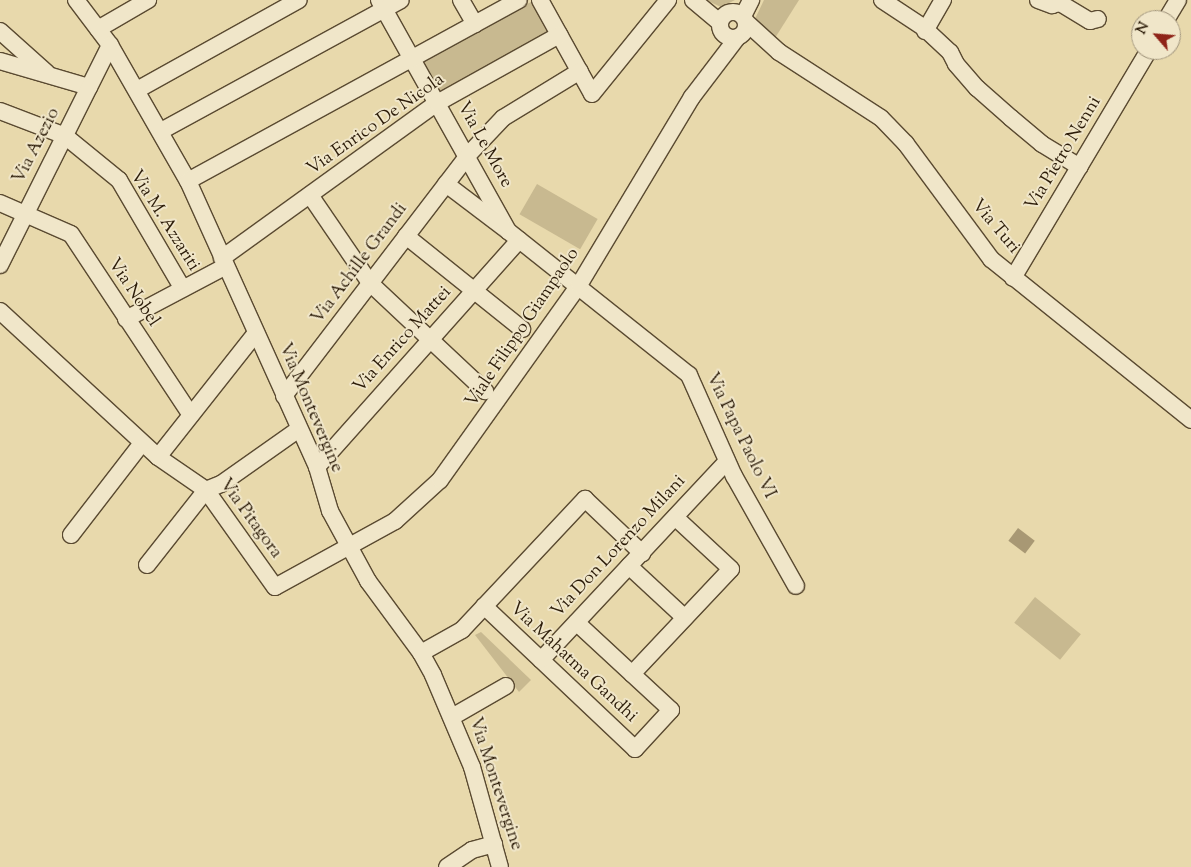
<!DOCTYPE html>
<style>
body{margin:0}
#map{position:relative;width:1191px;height:867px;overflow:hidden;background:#e8d9ac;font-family:"Sorts Mill Goudy",serif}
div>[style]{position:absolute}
.green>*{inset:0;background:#c8b990;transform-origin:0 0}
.water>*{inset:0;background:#a89874;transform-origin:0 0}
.roads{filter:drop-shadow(1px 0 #5a4a31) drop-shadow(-1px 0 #5a4a31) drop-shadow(0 1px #5a4a31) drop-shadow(0 -1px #5a4a31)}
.minor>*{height:16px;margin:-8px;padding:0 8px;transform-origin:8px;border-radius:8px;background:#f0e6c9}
.minor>.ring{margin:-8px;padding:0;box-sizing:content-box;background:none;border:16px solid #f0e6c9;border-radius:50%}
span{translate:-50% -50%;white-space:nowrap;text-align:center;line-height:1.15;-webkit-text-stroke:4px #f0e6c9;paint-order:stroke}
.street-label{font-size:18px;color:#2b1b08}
.north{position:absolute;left:1131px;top:10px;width:50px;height:50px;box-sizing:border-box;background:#f0e6c9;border:1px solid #a1957c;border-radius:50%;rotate:297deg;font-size:14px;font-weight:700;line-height:20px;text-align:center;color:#2b1b08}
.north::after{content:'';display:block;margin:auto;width:18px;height:22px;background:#8f2418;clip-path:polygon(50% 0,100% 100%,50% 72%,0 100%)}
</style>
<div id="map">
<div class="green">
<div style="clip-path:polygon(706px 0,735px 0,721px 7px)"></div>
<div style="clip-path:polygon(764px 0,799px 0,775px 38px,754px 21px)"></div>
<div style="left:531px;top:2px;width:36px;height:123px;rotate:62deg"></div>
<div style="left:537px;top:184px;width:70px;height:35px;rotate:30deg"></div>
<div style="left:1035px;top:597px;width:59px;height:33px;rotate:39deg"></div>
<div style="clip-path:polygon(481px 632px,531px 680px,519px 692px,475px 635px)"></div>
</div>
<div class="water">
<div style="left:1018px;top:528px;width:21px;height:16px;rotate:37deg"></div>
</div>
<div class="roads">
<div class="minor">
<div style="left:76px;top:0;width:56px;rotate:52.9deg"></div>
<div style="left:110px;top:45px;width:157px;rotate:60.2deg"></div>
<div style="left:188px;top:181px;width:314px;rotate:65.7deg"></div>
<div style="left:317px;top:467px;width:46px;rotate:73.5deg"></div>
<div style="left:330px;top:511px;width:80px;rotate:61.5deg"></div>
<div style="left:368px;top:581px;width:89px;rotate:53.6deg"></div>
<div style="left:421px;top:653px;width:25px;rotate:61deg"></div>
<div style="left:433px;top:675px;width:100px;rotate:67deg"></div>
<div style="left:472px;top:767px;width:104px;rotate:74.4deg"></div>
<div style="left:379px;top:0;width:265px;rotate:60.8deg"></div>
<div style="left:508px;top:231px;width:231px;rotate:38.5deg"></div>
<div style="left:689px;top:375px;width:111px;rotate:66deg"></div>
<div style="left:734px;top:476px;width:126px;rotate:60.6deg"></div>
<div style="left:461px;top:0;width:28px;rotate:60deg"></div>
<div style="left:540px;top:0;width:107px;rotate:61deg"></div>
<div style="left:592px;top:94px;width:121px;rotate:-51deg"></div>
<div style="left:693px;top:0;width:35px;rotate:40deg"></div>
<div style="left:882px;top:0;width:49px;rotate:33.4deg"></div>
<div style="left:923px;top:27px;width:37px;rotate:43deg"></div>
<div style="left:950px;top:52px;width:13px;rotate:63deg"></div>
<div style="left:956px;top:64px;width:32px;rotate:49deg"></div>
<div style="left:977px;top:88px;width:45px;rotate:41.4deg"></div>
<div style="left:1011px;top:118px;width:40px;rotate:40deg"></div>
<div style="left:1042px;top:144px;width:44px;rotate:31.2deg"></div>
<div style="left:1038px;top:0;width:15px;rotate:20deg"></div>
<div style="left:1052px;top:5px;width:8px;rotate:-14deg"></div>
<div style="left:1060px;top:3px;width:35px;rotate:31deg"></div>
<div style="left:1090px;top:21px;width:8px;rotate:-14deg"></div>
<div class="ring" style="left:720px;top:12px;width:10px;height:10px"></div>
<div style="left:743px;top:16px;width:18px;rotate:-63deg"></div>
<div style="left:1166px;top:20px;width:23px;rotate:-59deg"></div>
<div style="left:746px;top:22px;width:45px;rotate:42.3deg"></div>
<div style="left:779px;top:52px;width:121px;rotate:32.9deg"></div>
<div style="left:881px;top:118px;width:36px;rotate:46deg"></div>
<div style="left:906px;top:144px;width:143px;rotate:53.5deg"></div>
<div style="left:991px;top:259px;width:257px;rotate:38.8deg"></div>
<div style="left:98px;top:29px;width:58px;rotate:-30.1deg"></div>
<div style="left:0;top:31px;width:63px;rotate:41.8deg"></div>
<div style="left:925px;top:31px;width:36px;rotate:-60deg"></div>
<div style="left:0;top:61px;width:93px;rotate:16.3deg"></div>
<div style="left:137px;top:90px;width:185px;rotate:-29.1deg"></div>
<div style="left:0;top:111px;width:70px;rotate:21deg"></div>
<div style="left:65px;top:136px;width:70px;rotate:39.2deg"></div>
<div style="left:119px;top:180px;width:126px;rotate:59.6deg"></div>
<div style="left:161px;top:131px;width:273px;rotate:-28.6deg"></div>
<div style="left:188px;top:181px;width:377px;rotate:-28.7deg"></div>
<div style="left:446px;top:184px;width:73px;rotate:37.2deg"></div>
<div style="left:310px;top:195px;width:107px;rotate:55.7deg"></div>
<div style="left:370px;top:283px;width:158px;rotate:43.2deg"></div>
<div style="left:0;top:203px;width:77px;rotate:23.6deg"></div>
<div style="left:71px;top:234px;width:217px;rotate:56.5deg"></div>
<div style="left:406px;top:236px;width:149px;rotate:38.7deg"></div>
<div style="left:222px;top:258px;width:265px;rotate:-35.8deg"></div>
<div style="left:437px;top:103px;width:140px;rotate:-29.1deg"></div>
<div style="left:0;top:265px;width:246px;rotate:-63.4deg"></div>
<div style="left:1013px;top:278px;width:265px;rotate:-59.2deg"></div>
<div style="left:0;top:311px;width:215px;rotate:42.7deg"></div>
<div style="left:158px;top:457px;width:58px;rotate:34.5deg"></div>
<div style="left:206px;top:490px;width:119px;rotate:54.6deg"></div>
<div style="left:275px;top:587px;width:137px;rotate:-28.8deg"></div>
<div style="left:395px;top:521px;width:61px;rotate:-42.3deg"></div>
<div style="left:440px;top:480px;width:239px;rotate:-54.5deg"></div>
<div style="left:579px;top:285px;width:219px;rotate:-59deg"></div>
<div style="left:692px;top:97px;width:74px;rotate:-52.7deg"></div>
<div style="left:126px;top:319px;width:113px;rotate:-27.9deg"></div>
<div style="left:284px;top:396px;width:303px;rotate:-52.6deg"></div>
<div style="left:468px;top:155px;width:51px;rotate:-46.6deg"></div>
<div style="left:503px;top:118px;width:90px;rotate:-31.4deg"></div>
<div style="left:158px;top:457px;width:158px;rotate:-51.7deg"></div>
<div style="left:317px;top:467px;width:304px;rotate:-48.3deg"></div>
<div style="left:71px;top:535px;width:116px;rotate:-52.3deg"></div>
<div style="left:147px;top:565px;width:95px;rotate:-51.8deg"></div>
<div style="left:206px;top:490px;width:16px;rotate:-22deg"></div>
<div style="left:221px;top:484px;width:95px;rotate:-35.2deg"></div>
<div style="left:629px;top:566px;width:76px;rotate:42.9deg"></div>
<div style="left:484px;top:606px;width:208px;rotate:43.4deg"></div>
<div style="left:635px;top:749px;width:53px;rotate:-47.3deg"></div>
<div style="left:671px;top:710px;width:129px;rotate:-137.2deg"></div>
<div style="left:421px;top:653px;width:47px;rotate:-29.3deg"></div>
<div style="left:462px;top:630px;width:180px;rotate:-46.8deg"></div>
<div style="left:585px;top:499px;width:79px;rotate:43.5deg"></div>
<div style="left:541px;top:660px;width:272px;rotate:-46.9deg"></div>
<div style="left:632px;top:674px;width:144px;rotate:-46.7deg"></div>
<div style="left:731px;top:569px;width:76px;rotate:-137.1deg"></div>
<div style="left:452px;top:717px;width:62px;rotate:-29.9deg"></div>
<div style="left:447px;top:867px;width:30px;rotate:-34deg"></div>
<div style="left:472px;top:850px;width:23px;rotate:-15deg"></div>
</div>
</div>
<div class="street-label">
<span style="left:376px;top:125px;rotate:-35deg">Via Enrico De Nicola</span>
<span style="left:484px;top:145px;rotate:61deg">Via Le More</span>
<span style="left:37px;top:146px;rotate:-63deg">Via Azezio</span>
<span style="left:1064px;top:154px;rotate:-59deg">Via Pietro Nenni</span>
<span style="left:164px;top:221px;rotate:58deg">Via M. Azzariti</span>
<span style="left:995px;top:227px;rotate:50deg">Via Turi</span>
<span style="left:360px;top:264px;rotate:-53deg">Via Achille Grandi</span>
<span style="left:133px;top:293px;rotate:56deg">Via Nobel</span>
<span style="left:523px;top:328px;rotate:-56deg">Viale Filippo Giampaolo</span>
<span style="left:403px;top:340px;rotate:-48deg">Via Enrico Mattei</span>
<span style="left:310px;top:408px;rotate:67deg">Via Montevergine</span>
<span style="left:740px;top:436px;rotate:64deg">Via Papa Paolo VI</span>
<span style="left:250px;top:519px;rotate:54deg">Via Pitagora</span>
<span style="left:619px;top:547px;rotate:-47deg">Via Don Lorenzo Milani</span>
<span style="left:573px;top:663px;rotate:43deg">Via Mahatma Gandhi</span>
<span style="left:495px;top:784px;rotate:72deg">Via Montevergine</span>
</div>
<div class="north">N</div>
</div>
